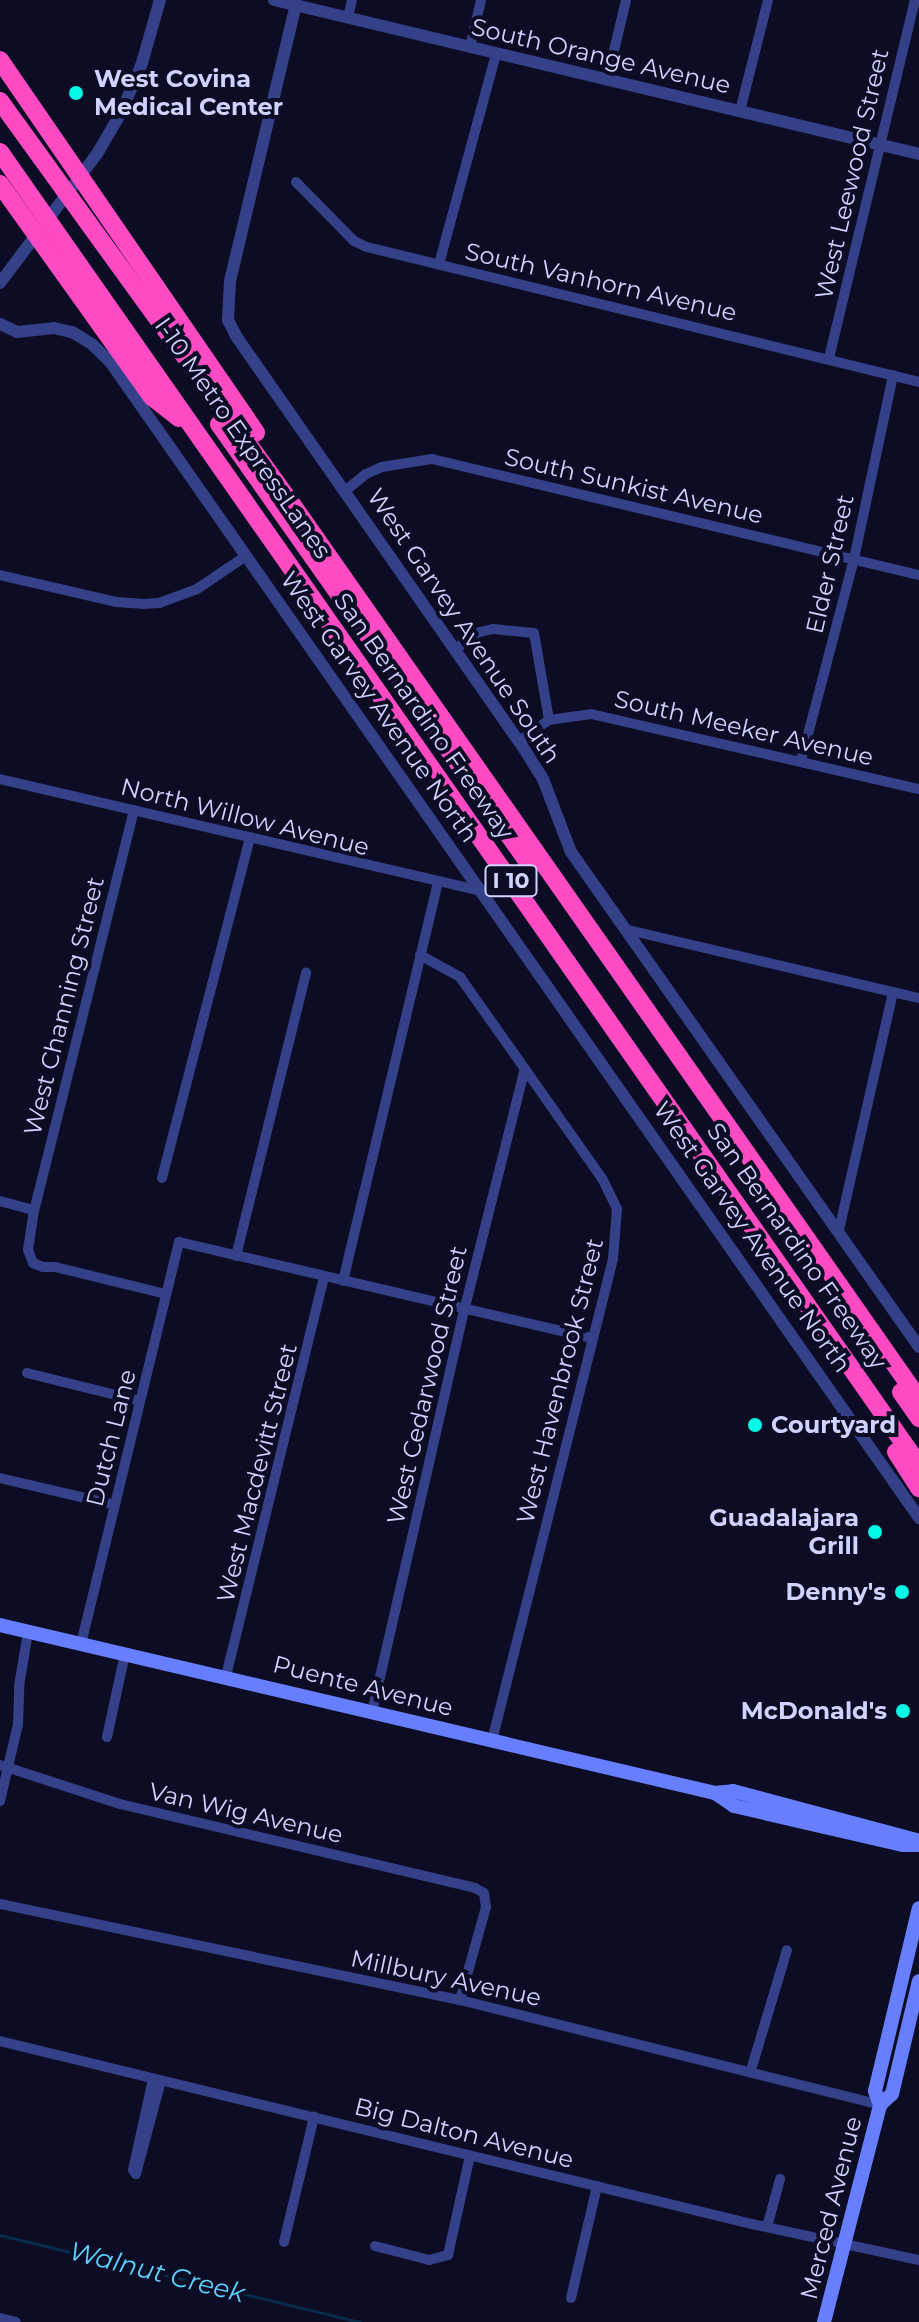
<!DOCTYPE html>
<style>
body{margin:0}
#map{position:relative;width:919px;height:2322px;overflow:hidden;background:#0c0d25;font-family:Montserrat,sans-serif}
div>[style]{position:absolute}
.stream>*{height:3px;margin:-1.5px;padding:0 1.5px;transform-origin:1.5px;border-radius:1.5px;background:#082b49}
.minor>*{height:10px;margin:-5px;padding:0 5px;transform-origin:5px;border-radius:5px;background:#344088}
.tertiary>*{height:12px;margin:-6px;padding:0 6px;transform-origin:6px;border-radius:6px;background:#344088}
.secondary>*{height:14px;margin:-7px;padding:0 7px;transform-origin:7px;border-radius:7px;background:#677fff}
.motorway>*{height:18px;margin:-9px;padding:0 9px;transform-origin:9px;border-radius:9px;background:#ff4bc3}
.dots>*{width:22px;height:22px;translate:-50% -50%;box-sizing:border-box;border:4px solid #0c0d25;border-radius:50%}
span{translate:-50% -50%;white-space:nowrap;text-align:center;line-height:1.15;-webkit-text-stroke:8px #0c0d25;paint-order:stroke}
.shield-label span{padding:2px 6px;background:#0c0d25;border:2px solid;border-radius:6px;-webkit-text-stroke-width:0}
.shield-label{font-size:22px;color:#d0d3ff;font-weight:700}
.street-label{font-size:24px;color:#d0d3ff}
.poi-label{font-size:24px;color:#d0d3ff;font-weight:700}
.left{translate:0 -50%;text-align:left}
.right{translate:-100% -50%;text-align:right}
.water-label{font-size:26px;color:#5ed2ff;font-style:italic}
</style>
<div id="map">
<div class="stream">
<div style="left:0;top:2235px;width:370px;rotate:13.6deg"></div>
</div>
<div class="minor">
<div style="left:348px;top:17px;width:17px;rotate:-77deg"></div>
<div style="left:470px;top:47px;width:48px;rotate:-76.8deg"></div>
<div style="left:607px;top:80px;width:82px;rotate:-76.6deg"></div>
<div style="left:740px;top:111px;width:114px;rotate:-75.8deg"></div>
<div style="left:296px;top:182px;width:83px;rotate:45.5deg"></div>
<div style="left:354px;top:241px;width:14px;rotate:25deg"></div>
<div style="left:367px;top:247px;width:568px;rotate:13.74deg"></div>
<div style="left:439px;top:264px;width:218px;rotate:-74.8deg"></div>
<div style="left:829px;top:358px;width:368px;rotate:-76.5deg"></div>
<div style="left:345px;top:491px;width:27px;rotate:-39deg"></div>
<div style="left:366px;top:474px;width:17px;rotate:-24deg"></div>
<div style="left:382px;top:467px;width:51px;rotate:-9.1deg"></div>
<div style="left:432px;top:459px;width:501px;rotate:13.4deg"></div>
<div style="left:0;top:575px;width:119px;rotate:13.1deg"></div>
<div style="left:116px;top:602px;width:26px;rotate:4deg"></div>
<div style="left:142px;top:604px;width:17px;rotate:-3deg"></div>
<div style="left:159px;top:603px;width:40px;rotate:-20.2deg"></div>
<div style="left:197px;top:589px;width:59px;rotate:-34deg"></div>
<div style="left:456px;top:651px;width:17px;rotate:-50deg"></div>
<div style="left:467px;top:638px;width:14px;rotate:-25deg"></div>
<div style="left:480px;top:632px;width:13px;rotate:-13deg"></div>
<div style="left:493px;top:629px;width:41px;rotate:5.6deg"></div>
<div style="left:534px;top:633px;width:88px;rotate:80.2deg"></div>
<div style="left:519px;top:741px;width:37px;rotate:-35deg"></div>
<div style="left:549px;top:720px;width:42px;rotate:-8.1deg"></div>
<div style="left:591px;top:714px;width:336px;rotate:12.9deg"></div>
<div style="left:801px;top:761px;width:209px;rotate:-75.3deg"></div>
<div style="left:854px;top:559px;width:188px;rotate:-78deg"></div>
<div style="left:0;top:779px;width:495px;rotate:13.1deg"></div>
<div style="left:134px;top:810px;width:412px;rotate:104deg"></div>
<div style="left:34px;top:1210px;width:40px;rotate:98.5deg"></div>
<div style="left:28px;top:1250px;width:14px;rotate:69deg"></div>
<div style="left:33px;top:1263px;width:11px;rotate:22deg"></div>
<div style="left:43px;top:1267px;width:12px"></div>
<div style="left:55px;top:1267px;width:114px;rotate:13.7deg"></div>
<div style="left:624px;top:929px;width:303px;rotate:13.2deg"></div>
<div style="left:420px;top:955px;width:46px;rotate:28.8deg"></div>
<div style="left:460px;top:977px;width:246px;rotate:54.8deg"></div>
<div style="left:602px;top:1178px;width:34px;rotate:64deg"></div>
<div style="left:617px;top:1209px;width:50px;rotate:94.6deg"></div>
<div style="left:613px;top:1259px;width:496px;rotate:104.1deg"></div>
<div style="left:162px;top:1178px;width:352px;rotate:-75.5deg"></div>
<div style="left:0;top:1201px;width:35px;rotate:15deg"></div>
<div style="left:839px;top:1230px;width:244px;rotate:-77.2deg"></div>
<div style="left:236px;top:1256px;width:292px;rotate:-76.1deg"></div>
<div style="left:343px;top:1281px;width:409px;rotate:-76.6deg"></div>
<div style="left:27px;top:1373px;width:116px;rotate:13.9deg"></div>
<div style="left:0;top:1478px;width:118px;rotate:13.2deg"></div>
<div style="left:81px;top:1644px;width:414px;rotate:-76.3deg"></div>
<div style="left:179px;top:1242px;width:423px;rotate:13.1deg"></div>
<div style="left:226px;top:1676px;width:410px;rotate:-76.2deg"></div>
<div style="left:372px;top:1712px;width:411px;rotate:-77.1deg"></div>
<div style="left:464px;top:1311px;width:250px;rotate:-75.9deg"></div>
<div style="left:107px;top:1737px;width:85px;rotate:-77.8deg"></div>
<div style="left:0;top:1765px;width:126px;rotate:18deg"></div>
<div style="left:120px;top:1804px;width:365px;rotate:13.3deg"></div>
<div style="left:475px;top:1888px;width:10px;rotate:29deg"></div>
<div style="left:484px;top:1893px;width:14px;rotate:82deg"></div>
<div style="left:486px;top:1907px;width:97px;rotate:105.6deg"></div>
<div style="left:0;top:1801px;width:79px;rotate:-76.8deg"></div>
<div style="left:18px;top:1724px;width:38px;rotate:-88deg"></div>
<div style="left:19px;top:1686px;width:55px;rotate:-80.5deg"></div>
<div style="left:0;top:1904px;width:470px;rotate:11.8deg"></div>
<div style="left:460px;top:2000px;width:433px;rotate:14deg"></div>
<div style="left:0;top:2041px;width:774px;rotate:13.68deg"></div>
<div style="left:752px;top:2224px;width:171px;rotate:12.2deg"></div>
<div style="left:751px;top:2070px;width:125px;rotate:-73.3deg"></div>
<div style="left:153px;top:2079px;width:93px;rotate:102.4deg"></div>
<div style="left:133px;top:2170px;width:5px;rotate:53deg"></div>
<div style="left:136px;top:2174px;width:96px;rotate:-75deg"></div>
<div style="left:767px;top:2227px;width:50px;rotate:-74.8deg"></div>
<div style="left:284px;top:2242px;width:129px;rotate:-76.5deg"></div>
<div style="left:375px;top:2246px;width:56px;rotate:14.5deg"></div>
<div style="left:429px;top:2260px;width:20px;rotate:-15deg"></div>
<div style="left:448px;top:2255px;width:101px;rotate:-77.5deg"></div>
<div style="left:571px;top:2298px;width:115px;rotate:-76.9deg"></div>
<div style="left:0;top:2318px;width:16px;rotate:14deg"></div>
</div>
<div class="tertiary">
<div style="left:274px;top:0;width:663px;rotate:13.43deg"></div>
<div style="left:296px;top:4px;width:285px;rotate:103.4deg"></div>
<div style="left:230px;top:281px;width:39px;rotate:93deg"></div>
<div style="left:228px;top:320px;width:18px;rotate:63deg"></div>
<div style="left:236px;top:336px;width:494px;rotate:55.1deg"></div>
<div style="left:519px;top:741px;width:45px;rotate:57.7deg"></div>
<div style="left:543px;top:779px;width:78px;rotate:69deg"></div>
<div style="left:571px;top:852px;width:605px;rotate:54.89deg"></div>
<div style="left:0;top:283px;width:161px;rotate:-53.1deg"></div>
<div style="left:97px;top:154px;width:48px;rotate:-59.7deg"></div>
<div style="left:121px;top:113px;width:54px;rotate:-67.2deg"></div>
<div style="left:142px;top:63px;width:66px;rotate:-74.1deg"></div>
<div style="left:0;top:324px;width:19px;rotate:25deg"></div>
<div style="left:17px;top:332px;width:37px;rotate:-6deg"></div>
<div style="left:54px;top:328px;width:18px;rotate:13deg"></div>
<div style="left:72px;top:332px;width:23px;rotate:31deg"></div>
<div style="left:92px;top:344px;width:27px;rotate:45deg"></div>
<div style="left:111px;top:363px;width:1410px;rotate:55.02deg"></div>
</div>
<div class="secondary">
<div style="left:0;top:1625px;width:734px;rotate:13.22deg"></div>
<div style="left:715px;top:1793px;width:18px;rotate:-6deg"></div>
<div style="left:733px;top:1791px;width:193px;rotate:15deg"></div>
<div style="left:715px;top:1793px;width:23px;rotate:34deg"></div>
<div style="left:734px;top:1806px;width:173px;rotate:13deg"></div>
<div style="left:903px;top:1845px;width:16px"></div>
<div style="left:880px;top:2105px;width:15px;rotate:-110deg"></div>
<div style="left:875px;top:2091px;width:188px;rotate:-76.5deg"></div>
<div style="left:824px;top:2322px;width:224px;rotate:-75.5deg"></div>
<div style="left:880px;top:2105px;width:16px;rotate:-43deg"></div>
<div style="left:892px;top:2094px;width:116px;rotate:-76.6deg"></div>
</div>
<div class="motorway">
<div style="left:0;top:60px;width:452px;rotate:55.5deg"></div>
<div style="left:0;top:101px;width:493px;rotate:54.1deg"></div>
<div style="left:289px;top:500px;width:1098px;rotate:54.98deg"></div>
<div style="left:0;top:152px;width:1603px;rotate:55.01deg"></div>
<div style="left:0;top:184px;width:262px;rotate:54.5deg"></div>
<div style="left:152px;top:397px;width:34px;rotate:38deg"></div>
<div style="left:219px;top:424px;width:535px;rotate:54.82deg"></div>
<div style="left:901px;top:1392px;width:32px;rotate:55deg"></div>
<div style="left:896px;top:1452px;width:43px;rotate:57.4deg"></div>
</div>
<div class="dots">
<div style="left:76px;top:93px;background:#00fbe6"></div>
<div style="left:755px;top:1425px;background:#00fbe6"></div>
<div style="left:875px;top:1532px;background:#00fbe6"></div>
<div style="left:902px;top:1592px;background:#00fbe6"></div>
<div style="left:903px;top:1711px;background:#00fbe6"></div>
</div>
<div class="shield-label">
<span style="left:511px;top:881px">I 10</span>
</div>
<div class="street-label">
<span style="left:601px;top:56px;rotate:13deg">South Orange Avenue</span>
<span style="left:852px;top:174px;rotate:-77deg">West Leewood Street</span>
<span style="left:601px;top:282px;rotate:13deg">South Vanhorn Avenue</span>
<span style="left:243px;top:438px;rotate:55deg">I-10 Metro ExpressLanes</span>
<span style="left:634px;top:486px;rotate:13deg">South Sunkist Avenue</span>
<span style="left:830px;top:564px;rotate:-77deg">Elder Street</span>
<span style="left:464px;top:626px;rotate:56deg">West Garvey Avenue South</span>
<span style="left:379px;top:707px;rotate:55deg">West Garvey Avenue North</span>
<span style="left:424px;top:716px;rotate:55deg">San Bernardino Freeway</span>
<span style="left:744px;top:728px;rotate:13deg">South Meeker Avenue</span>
<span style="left:245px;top:817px;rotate:14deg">North Willow Avenue</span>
<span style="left:64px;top:1006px;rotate:-76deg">West Channing Street</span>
<span style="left:752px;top:1237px;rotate:55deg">West Garvey Avenue North</span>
<span style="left:797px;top:1246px;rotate:55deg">San Bernardino Freeway</span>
<span style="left:560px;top:1381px;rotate:-76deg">West Havenbrook Street</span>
<span style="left:427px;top:1385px;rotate:-77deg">West Cedarwood Street</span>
<span style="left:111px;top:1438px;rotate:-76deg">Dutch Lane</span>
<span style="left:257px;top:1473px;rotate:-76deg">West Macdevitt Street</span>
<span style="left:363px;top:1686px;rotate:14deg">Puente Avenue</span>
<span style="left:246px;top:1813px;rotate:13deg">Van Wig Avenue</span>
<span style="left:446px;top:1978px;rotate:12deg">Millbury Avenue</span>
<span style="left:464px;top:2133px;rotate:14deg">Big Dalton Avenue</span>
<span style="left:831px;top:2208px;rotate:-76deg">Merced Avenue</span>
</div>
<div class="poi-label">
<span class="left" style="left:94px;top:93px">West Covina<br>Medical Center</span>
<span class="left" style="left:771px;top:1425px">Courtyard</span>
<span class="right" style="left:859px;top:1532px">Guadalajara<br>Grill</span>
<span class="right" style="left:886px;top:1592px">Denny's</span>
<span class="right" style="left:887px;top:1711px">McDonald's</span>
</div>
<div class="water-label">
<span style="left:157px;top:2273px;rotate:14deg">Walnut Creek</span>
</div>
</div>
